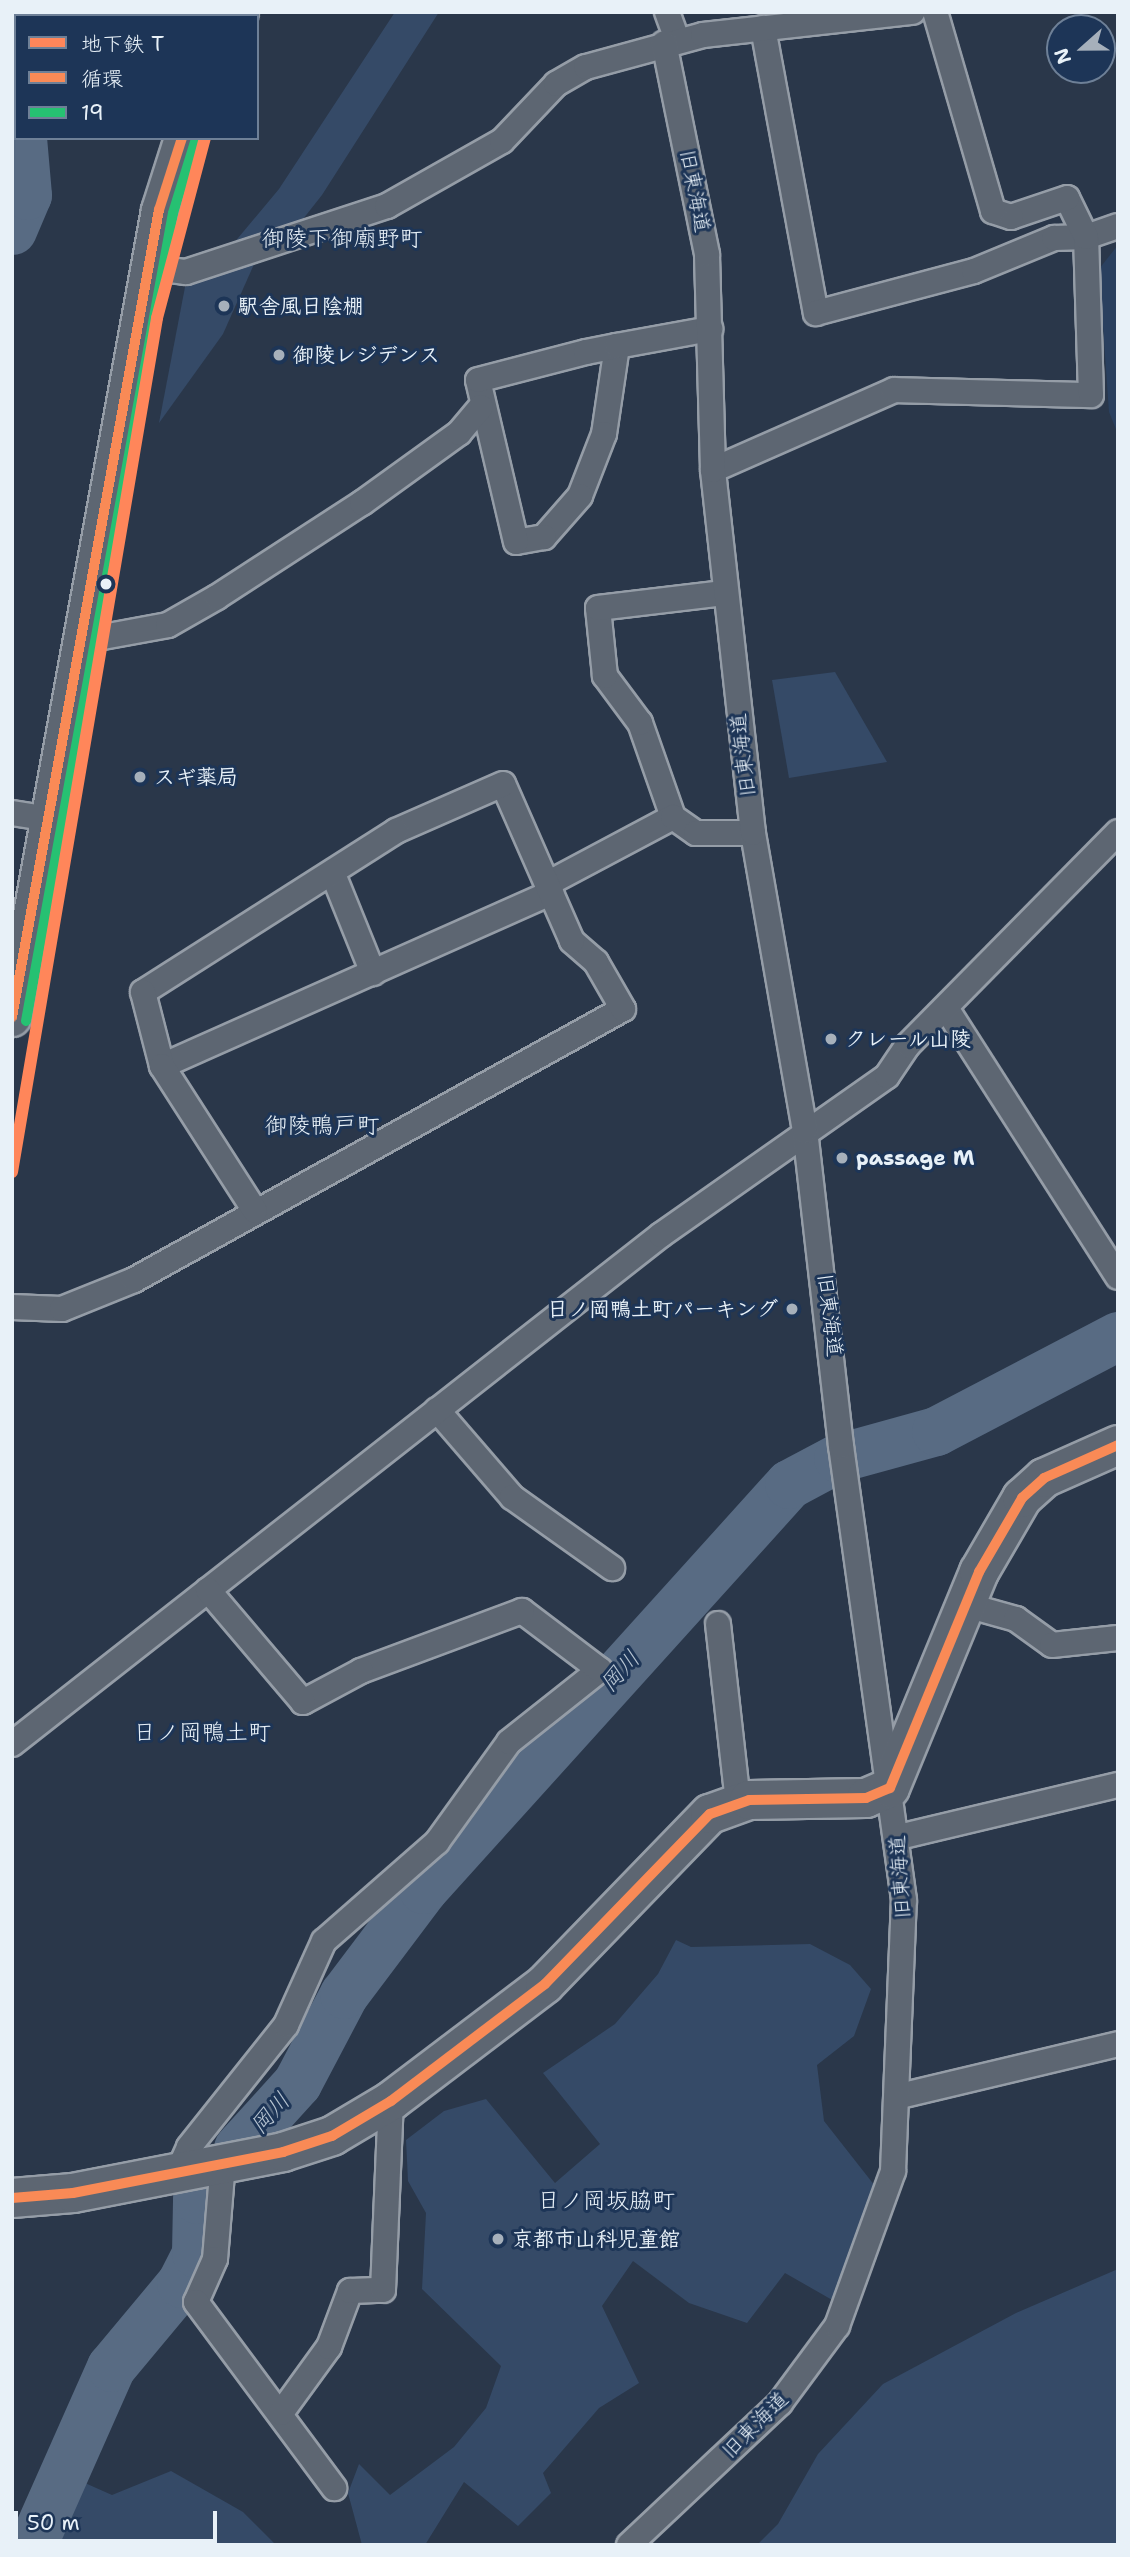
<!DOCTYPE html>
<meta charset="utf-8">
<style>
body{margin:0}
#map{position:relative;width:1130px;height:2557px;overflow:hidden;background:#2a374a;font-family:"Shantell Sans","Klee One",sans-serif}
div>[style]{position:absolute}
.built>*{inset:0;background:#2a405f}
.green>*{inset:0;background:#354a67}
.river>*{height:49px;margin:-24.5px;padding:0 24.5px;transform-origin:24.5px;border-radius:24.5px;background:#586b83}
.roads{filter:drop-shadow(2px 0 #959da7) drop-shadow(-2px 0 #959da7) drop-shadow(0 2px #959da7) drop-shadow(0 -2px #959da7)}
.minor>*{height:24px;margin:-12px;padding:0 12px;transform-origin:12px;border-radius:12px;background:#5d6672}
.secondary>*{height:35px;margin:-17.5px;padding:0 17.5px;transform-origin:17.5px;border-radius:17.5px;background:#5d6672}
.primary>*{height:38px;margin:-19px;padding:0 19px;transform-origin:19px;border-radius:19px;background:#5d6672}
.bus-1>*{height:10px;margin:-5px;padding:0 5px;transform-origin:5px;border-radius:5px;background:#f98a56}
.bus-2>*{height:10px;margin:-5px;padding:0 5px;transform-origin:5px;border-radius:5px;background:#26c172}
.metro-1>*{height:12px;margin:-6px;padding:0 6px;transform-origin:6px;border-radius:6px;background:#ff865a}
.dots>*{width:19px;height:19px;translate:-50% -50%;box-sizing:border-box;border:4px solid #1d3557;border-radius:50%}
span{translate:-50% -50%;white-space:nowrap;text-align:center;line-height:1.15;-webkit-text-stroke:6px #1d3557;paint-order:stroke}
.street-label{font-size:21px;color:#e8f1f8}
.poi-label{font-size:21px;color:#e8f1f8;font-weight:700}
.left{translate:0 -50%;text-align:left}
.right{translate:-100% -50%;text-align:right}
.neighbourhood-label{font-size:23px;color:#e8f1f8}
.water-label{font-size:23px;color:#b7c4d1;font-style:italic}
.frame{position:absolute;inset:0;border:14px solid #e8f1f8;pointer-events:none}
.legend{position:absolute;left:14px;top:14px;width:245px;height:126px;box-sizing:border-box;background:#1d3557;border:2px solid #6e8097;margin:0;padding:9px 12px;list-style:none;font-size:21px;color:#e8f1f8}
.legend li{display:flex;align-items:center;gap:14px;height:35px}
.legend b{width:35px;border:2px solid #6e8097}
.north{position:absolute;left:1046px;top:14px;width:70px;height:70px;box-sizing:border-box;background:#1d3557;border:2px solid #6e8097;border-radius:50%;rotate:249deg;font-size:19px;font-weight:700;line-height:28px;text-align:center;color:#e8f1f8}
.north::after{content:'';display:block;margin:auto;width:24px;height:32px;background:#a6b0bb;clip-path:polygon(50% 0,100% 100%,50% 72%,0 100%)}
.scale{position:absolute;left:14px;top:2511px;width:203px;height:32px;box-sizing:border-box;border:4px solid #e8f1f8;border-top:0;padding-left:9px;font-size:21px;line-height:24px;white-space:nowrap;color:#e8f1f8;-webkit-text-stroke:5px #1d3557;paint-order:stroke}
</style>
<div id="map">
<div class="built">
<div style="clip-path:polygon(1118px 245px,1118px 434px,1109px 412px,1099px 269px)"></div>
</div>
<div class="green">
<div style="clip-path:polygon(395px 12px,439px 12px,322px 195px,292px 233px,223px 256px,279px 189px)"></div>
<div style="clip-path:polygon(255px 262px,223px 334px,159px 423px,185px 287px)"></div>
<div style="clip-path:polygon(835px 672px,887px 762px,789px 778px,772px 680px)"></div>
<div style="clip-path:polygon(676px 1940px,691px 1947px,810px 1944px,850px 1965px,871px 1989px,854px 2036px,817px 2065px,824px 2121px,875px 2186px,834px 2301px,785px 2273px,747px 2323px,689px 2303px,633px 2261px,602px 2306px,639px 2383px,599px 2408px,543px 2473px,551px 2493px,518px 2526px,464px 2482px,425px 2545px,362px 2545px,348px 2493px,359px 2464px,390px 2495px,454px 2447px,486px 2408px,501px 2366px,422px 2289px,426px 2213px,408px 2181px,406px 2140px,444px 2111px,486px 2099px,555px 2183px,600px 2144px,543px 2073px,615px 2024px,658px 1974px)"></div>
<div style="clip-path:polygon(1118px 2269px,1118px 2545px,757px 2545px,778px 2524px,818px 2454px,883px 2384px,1016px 2313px)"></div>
<div style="clip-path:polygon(171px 2471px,243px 2512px,276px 2545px,47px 2545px,76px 2479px,112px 2495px)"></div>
</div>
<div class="river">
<div style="left:12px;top:37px;width:37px;rotate:84deg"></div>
<div style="left:12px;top:230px;width:38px;rotate:-67deg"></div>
<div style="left:27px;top:195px;width:57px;rotate:-95deg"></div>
<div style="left:238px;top:2148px;width:88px;rotate:-47.8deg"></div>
<div style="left:297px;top:2083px;width:101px;rotate:-62.2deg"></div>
<div style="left:344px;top:1994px;width:131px;rotate:-53deg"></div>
<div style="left:423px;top:1889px;width:546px;rotate:-47.9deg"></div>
<div style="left:789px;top:1484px;width:55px;rotate:-28deg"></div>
<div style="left:838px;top:1458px;width:102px;rotate:-15.4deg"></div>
<div style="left:936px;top:1431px;width:205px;rotate:-27.6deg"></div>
<div style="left:32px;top:2545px;width:195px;rotate:-66.1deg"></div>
<div style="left:111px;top:2367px;width:109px;rotate:-50.2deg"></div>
<div style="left:181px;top:2283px;width:34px;rotate:-63deg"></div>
<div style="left:196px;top:2253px;width:54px;rotate:-88.9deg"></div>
<div style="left:197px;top:2199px;width:26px;rotate:-62deg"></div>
</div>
<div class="roads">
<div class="minor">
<div style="left:667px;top:12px;width:30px;rotate:70deg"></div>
<div style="left:763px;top:28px;width:290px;rotate:79.5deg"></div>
<div style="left:816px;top:313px;width:163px;rotate:-14.9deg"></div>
<div style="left:974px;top:271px;width:87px;rotate:-22.4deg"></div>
<div style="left:1054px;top:238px;width:32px;rotate:-2deg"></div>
<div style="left:1086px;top:237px;width:34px;rotate:-19deg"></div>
<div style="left:149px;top:267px;width:37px;rotate:8deg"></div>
<div style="left:186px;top:272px;width:212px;rotate:-18.2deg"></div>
<div style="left:387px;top:206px;width:132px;rotate:-29.5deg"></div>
<div style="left:502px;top:141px;width:79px;rotate:-46.5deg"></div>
<div style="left:556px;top:84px;width:34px;rotate:-30deg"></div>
<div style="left:586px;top:67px;width:121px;rotate:-15.3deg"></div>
<div style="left:703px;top:35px;width:211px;rotate:-6.3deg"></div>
<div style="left:617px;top:346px;width:89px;rotate:98.4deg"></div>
<div style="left:604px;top:434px;width:66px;rotate:111.2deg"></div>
<div style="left:580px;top:496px;width:55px;rotate:131.3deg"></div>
<div style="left:544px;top:537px;width:28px;rotate:170deg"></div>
<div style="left:516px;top:542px;width:166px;rotate:-103.2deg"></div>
<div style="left:478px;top:380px;width:112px;rotate:-14.5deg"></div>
<div style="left:586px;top:352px;width:32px;rotate:-11deg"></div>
<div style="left:617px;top:346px;width:95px;rotate:-10.4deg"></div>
<div style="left:713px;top:470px;width:198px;rotate:-23.8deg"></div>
<div style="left:894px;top:390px;width:197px;rotate:1.5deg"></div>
<div style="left:1091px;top:395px;width:158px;rotate:-91.8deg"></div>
<div style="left:1086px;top:237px;width:43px;rotate:-116deg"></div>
<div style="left:1067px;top:198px;width:59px;rotate:161.3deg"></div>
<div style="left:1011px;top:217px;width:19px;rotate:-162deg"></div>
<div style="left:993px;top:211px;width:207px;rotate:-106.2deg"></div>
<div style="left:81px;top:641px;width:88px;rotate:-10.4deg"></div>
<div style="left:168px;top:625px;width:56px;rotate:-29.7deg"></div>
<div style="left:217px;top:597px;width:173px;rotate:-33deg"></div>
<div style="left:362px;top:503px;width:120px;rotate:-35.8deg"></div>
<div style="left:459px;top:433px;width:34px;rotate:-50deg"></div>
<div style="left:12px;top:813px;width:36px;rotate:9deg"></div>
<div style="left:673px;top:817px;width:100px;rotate:-109.3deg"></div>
<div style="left:640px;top:723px;width:59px;rotate:-126.7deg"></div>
<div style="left:605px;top:676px;width:68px;rotate:-95.9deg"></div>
<div style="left:598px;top:608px;width:127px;rotate:-6.8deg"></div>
<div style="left:333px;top:874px;width:107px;rotate:68deg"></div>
<div style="left:547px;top:884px;width:143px;rotate:-28deg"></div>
<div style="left:673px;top:817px;width:28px;rotate:35deg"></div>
<div style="left:696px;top:833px;width:57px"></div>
<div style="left:946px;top:1008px;width:319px;rotate:57.4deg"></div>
<div style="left:162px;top:1066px;width:426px;rotate:-24deg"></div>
<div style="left:12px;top:1307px;width:50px;rotate:2.3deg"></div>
<div style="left:62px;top:1309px;width:78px;rotate:-21.9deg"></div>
<div style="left:134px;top:1280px;width:559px;rotate:-28.99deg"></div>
<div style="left:623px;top:1009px;width:54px;rotate:-119.9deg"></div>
<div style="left:596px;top:962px;width:32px;rotate:-139deg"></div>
<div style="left:572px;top:941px;width:171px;rotate:-113.7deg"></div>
<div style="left:503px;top:784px;width:117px;rotate:156.3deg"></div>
<div style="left:396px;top:831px;width:300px;rotate:147.5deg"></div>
<div style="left:143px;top:992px;width:76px;rotate:75.6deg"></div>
<div style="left:162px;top:1066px;width:172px;rotate:57.3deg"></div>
<div style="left:437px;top:1410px;width:115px;rotate:49.2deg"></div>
<div style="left:512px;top:1497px;width:123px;rotate:35.4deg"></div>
<div style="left:966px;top:1605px;width:52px;rotate:15.6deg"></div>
<div style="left:1016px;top:1619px;width:44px;rotate:35.8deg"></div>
<div style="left:1052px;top:1645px;width:66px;rotate:-6.1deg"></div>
<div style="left:718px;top:1624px;width:179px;rotate:83.6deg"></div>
<div style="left:12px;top:1744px;width:825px;rotate:-38.11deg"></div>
<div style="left:661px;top:1235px;width:276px;rotate:-35.1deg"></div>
<div style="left:887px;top:1076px;width:37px;rotate:-56deg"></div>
<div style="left:908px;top:1045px;width:299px;rotate:-45.4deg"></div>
<div style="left:899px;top:1837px;width:225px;rotate:-13.4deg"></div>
<div style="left:900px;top:2096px;width:224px;rotate:-13.4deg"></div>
<div style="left:229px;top:2161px;width:15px;rotate:118deg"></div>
<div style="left:222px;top:2174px;width:85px;rotate:94.7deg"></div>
<div style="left:215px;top:2259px;width:47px;rotate:113.8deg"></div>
<div style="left:196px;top:2302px;width:232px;rotate:53.4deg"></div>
<div style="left:178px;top:2172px;width:27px;rotate:-66deg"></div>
<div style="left:189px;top:2147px;width:156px;rotate:-51.5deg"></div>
<div style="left:286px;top:2025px;width:92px;rotate:-65.7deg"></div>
<div style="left:324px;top:1941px;width:150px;rotate:-41.2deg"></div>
<div style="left:437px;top:1842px;width:123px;rotate:-54.2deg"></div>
<div style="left:509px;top:1742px;width:116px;rotate:-38.4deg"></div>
<div style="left:600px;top:1670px;width:98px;rotate:-142.9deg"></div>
<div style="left:522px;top:1611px;width:172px;rotate:159.6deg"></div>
<div style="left:361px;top:1671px;width:66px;rotate:151.9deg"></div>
<div style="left:303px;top:1702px;width:147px;rotate:-130.3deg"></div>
<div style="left:281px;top:2413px;width:82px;rotate:-54deg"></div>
<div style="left:329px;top:2347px;width:60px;rotate:-69.4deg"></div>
<div style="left:350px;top:2291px;width:33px;rotate:-2deg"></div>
<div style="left:383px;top:2290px;width:189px;rotate:-87.6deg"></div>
<div style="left:629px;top:2545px;width:207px;rotate:-43.2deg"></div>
<div style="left:780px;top:2403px;width:96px;rotate:-53.5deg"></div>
<div style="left:837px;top:2326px;width:165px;rotate:-70.1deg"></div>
<div style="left:893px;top:2171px;width:271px;rotate:-87.7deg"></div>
<div style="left:904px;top:1900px;width:458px;rotate:-97.9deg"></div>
<div style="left:841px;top:1446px;width:317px;rotate:-96.5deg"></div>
<div style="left:805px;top:1131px;width:303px;rotate:-99.9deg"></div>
<div style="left:753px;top:833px;width:365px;rotate:-96.3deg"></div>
<div style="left:713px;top:470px;width:216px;rotate:-91.6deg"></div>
<div style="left:707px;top:254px;width:215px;rotate:-101.5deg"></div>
</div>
<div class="secondary">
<div style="left:238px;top:16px;width:4px;rotate:-63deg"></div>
<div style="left:12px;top:1018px;width:821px;rotate:-79.69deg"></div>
<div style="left:159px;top:210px;width:76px;rotate:-72.3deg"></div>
</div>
<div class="primary">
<div style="left:12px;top:2198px;width:61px;rotate:-4.7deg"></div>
<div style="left:73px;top:2193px;width:214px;rotate:-11deg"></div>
<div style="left:283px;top:2152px;width:52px;rotate:-18.1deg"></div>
<div style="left:332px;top:2136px;width:69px;rotate:-30.7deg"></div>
<div style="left:391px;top:2101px;width:193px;rotate:-37.2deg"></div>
<div style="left:545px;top:1984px;width:237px;rotate:-45.9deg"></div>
<div style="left:710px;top:1814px;width:41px;rotate:-19.7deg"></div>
<div style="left:749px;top:1800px;width:117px;rotate:-1deg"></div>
<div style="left:866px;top:1798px;width:26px;rotate:-23deg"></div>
<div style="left:890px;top:1788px;width:234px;rotate:-67.6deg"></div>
<div style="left:979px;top:1572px;width:86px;rotate:-59.8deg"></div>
<div style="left:1022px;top:1498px;width:30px;rotate:-42deg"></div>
<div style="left:1044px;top:1478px;width:81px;rotate:-24deg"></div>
</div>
</div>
<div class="bus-1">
<div style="left:12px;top:1017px;width:820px;rotate:-79.68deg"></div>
<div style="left:159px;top:210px;width:76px;rotate:-72.3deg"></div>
<div style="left:12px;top:2198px;width:61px;rotate:-4.7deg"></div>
<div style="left:73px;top:2193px;width:214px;rotate:-11deg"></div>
<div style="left:283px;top:2152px;width:52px;rotate:-18.1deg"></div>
<div style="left:332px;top:2136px;width:69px;rotate:-30.7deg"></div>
<div style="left:391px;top:2101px;width:193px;rotate:-37.2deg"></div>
<div style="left:545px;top:1984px;width:237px;rotate:-45.9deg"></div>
<div style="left:710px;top:1814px;width:41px;rotate:-19.7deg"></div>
<div style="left:749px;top:1800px;width:117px;rotate:-1deg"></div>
<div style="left:866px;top:1798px;width:26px;rotate:-23deg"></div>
<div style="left:890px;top:1788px;width:234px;rotate:-67.6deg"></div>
<div style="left:979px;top:1572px;width:86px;rotate:-59.8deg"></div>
<div style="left:1022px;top:1498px;width:30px;rotate:-42deg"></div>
<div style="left:1044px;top:1478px;width:81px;rotate:-24deg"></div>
</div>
<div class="bus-2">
<div style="left:26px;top:1021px;width:821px;rotate:-79.69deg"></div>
<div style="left:173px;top:213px;width:74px;rotate:-72.8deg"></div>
</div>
<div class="metro-1">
<div style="left:12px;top:1172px;width:866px;rotate:-80.36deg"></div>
<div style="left:157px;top:318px;width:186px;rotate:-75.1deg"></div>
</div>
<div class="dots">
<div style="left:224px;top:306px;background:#a6b0bb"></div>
<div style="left:279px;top:355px;background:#a6b0bb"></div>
<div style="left:106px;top:584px;background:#e8f1f8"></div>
<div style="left:140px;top:777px;background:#a6b0bb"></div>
<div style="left:831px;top:1039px;background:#a6b0bb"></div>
<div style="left:842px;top:1158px;background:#a6b0bb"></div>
<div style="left:792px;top:1309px;background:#a6b0bb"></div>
<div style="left:498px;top:2239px;background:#a6b0bb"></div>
</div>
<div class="street-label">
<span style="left:695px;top:191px;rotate:79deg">旧東海道</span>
<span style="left:743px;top:755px;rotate:-97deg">旧東海道</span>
<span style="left:830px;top:1315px;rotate:83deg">旧東海道</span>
<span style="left:900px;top:1877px;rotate:-94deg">旧東海道</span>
<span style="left:755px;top:2425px;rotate:-45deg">旧東海道</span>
</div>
<div class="poi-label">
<span class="left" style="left:238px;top:306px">駅舎風日陰棚</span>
<span class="left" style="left:293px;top:355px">御陵レジデンス</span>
<span class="left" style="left:154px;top:777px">スギ薬局</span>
<span class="left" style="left:845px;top:1039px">クレール山陵</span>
<span class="left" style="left:856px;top:1158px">passage M</span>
<span class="right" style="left:778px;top:1309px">日ノ岡鴨土町パーキング</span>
<span class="left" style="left:512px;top:2239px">京都市山科児童館</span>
</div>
<div class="neighbourhood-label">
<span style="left:342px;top:238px">御陵下御廟野町</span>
<span style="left:322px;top:1125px">御陵鴨戸町</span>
<span style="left:202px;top:1732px">日ノ岡鴨土町</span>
<span style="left:606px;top:2200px">日ノ岡坂脇町</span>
</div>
<div class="water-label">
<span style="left:620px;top:1671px;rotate:-48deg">岡川</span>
<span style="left:270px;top:2113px;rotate:-48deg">岡川</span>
</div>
<div class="frame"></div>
<ul class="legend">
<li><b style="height:9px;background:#ff865a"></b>地下鉄 T</li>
<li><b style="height:9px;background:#f98a56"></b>循環</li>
<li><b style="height:9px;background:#26c172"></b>19</li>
</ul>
<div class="north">N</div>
<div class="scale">50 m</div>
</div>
